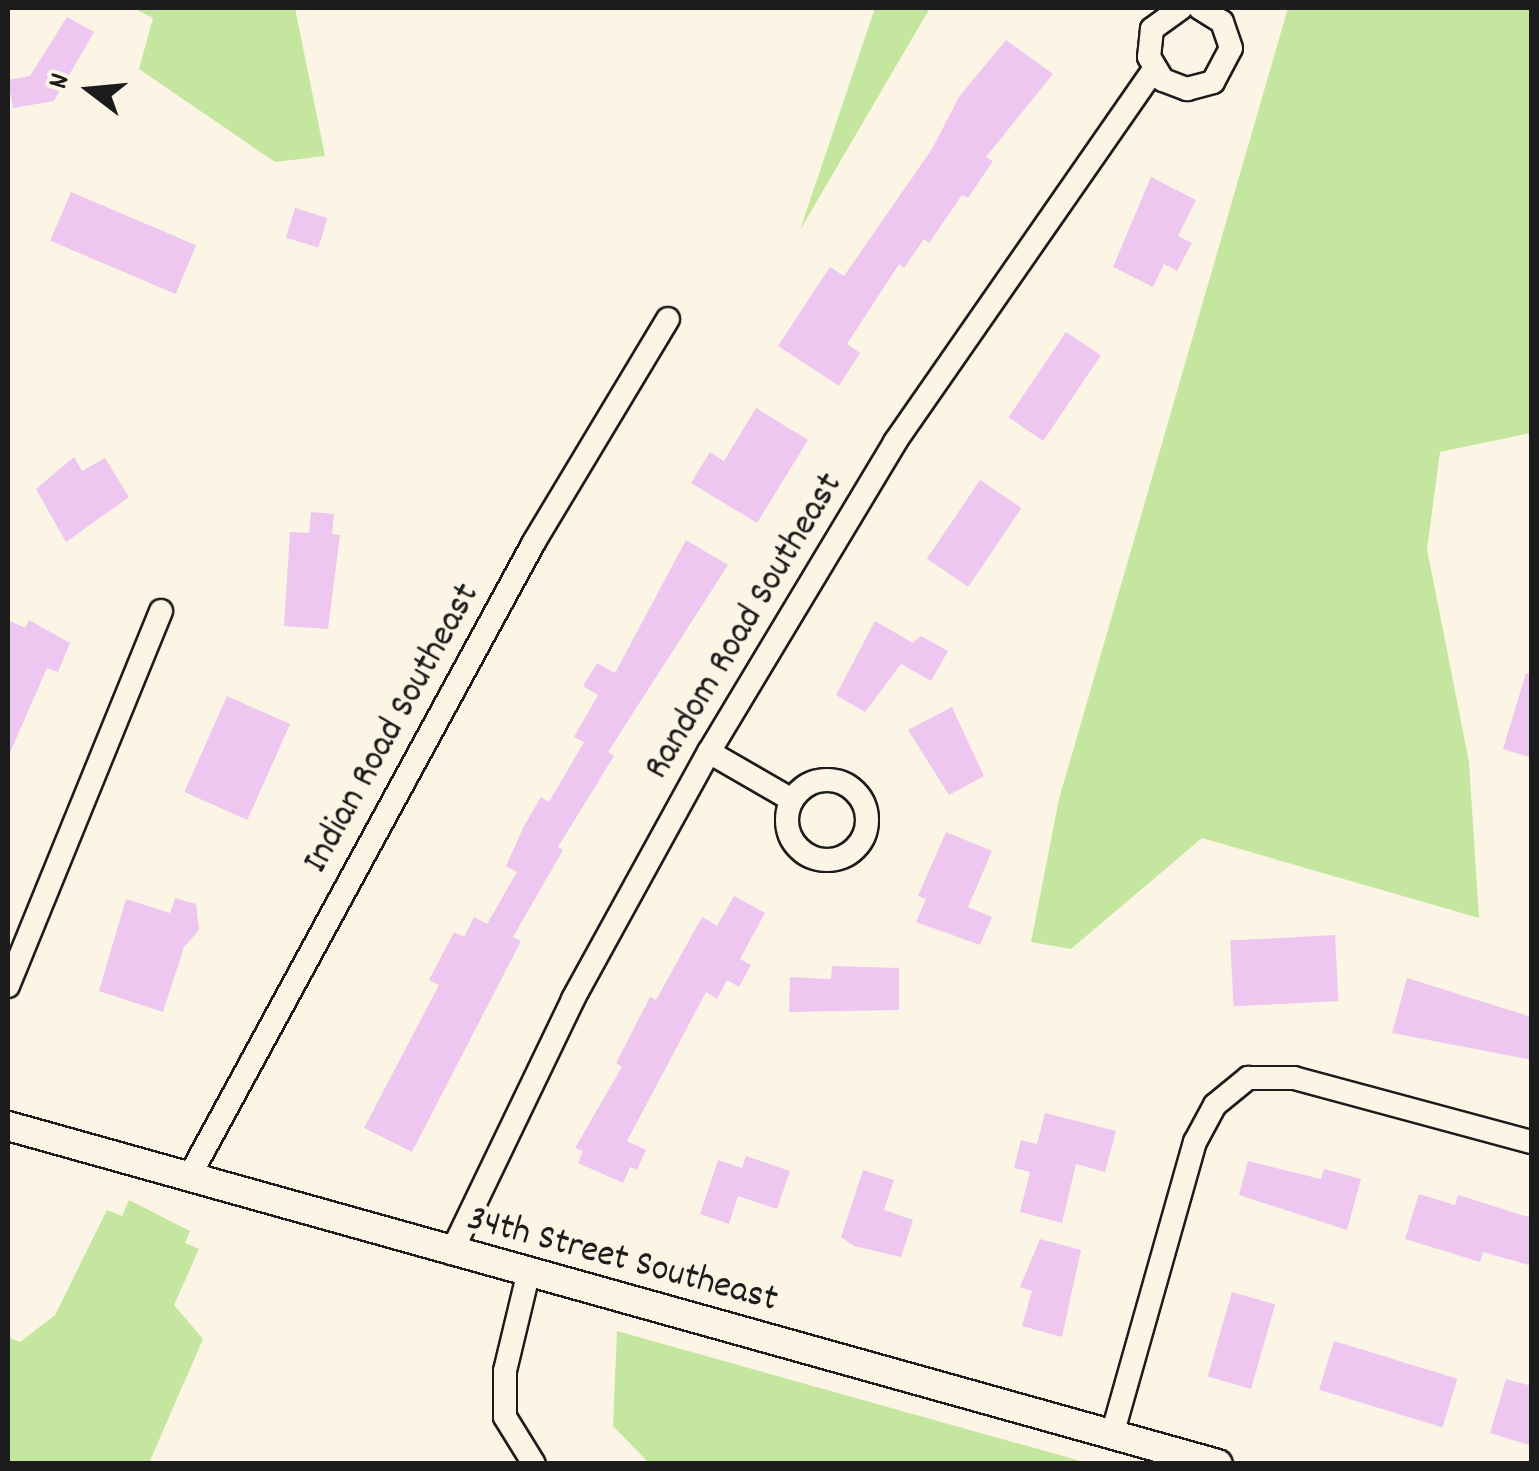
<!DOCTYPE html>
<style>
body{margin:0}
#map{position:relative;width:1539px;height:1471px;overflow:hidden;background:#fcf5e5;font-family:Dekko,sans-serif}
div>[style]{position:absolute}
.green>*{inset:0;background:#c5e69f}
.building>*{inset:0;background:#edc7f0;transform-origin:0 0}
.roads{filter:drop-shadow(2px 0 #1c1c1c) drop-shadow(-2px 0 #1c1c1c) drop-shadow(0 2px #1c1c1c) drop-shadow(0 -2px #1c1c1c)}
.minor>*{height:22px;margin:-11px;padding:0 11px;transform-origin:11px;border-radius:11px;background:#fcf5e5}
.minor>.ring{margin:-11px;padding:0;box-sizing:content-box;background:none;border:22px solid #fcf5e5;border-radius:50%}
.tertiary>*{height:28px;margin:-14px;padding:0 14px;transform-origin:14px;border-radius:14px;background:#fcf5e5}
span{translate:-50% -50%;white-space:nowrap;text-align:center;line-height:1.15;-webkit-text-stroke:10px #fcf5e5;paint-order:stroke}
.street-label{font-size:38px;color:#1c1c1c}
.frame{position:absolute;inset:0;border:10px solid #1c1c1c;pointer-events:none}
.north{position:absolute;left:40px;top:40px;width:100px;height:100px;-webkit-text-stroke:8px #fcf5e5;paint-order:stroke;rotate:286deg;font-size:28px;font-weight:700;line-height:40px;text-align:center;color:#1c1c1c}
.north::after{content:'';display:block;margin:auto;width:35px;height:45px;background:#1c1c1c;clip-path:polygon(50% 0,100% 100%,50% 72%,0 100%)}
</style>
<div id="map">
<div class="green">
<div style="clip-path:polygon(133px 8px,295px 8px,325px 156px,275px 162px,139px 69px,153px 18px)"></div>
<div style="clip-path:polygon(875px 8px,930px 8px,800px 230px)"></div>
<div style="clip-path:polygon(1288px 8px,1531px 8px,1531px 433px,1440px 452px,1427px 549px,1469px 762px,1479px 918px,1202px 838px,1071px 949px,1031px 942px,1059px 799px)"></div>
<div style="clip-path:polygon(129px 1200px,190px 1231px,185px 1243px,199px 1249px,174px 1305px,203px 1339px,149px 1463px,8px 1463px,8px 1337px,20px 1342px,55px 1315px,107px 1210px,122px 1216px)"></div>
<div style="clip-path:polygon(617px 1331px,1088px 1463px,649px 1463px,613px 1426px)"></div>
</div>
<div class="building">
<div style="clip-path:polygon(67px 17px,94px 32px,54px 101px,13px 108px,8px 80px,30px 76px)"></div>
<div style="clip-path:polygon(1006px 40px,1053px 74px,986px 157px,993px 161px,968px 198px,962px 195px,929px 243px,924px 239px,904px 268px,899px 264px,847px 344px,860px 353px,839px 386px,778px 346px,830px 267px,844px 276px,932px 149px,959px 97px)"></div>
<div style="clip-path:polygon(1151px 177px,1196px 200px,1178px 236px,1192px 243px,1177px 271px,1164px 264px,1153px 287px,1113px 267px)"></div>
<div style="left:71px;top:192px;width:136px;height:53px;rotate:23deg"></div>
<div style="left:295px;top:208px;width:34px;height:31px;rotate:17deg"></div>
<div style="left:1066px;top:332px;width:42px;height:103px;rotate:34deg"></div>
<div style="clip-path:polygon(756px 408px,808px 440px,757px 523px,691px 483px,710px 452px,724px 461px)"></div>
<div style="clip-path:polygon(74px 457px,82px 471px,105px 458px,129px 497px,66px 542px,36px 489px)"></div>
<div style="left:980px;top:480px;width:50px;height:95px;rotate:34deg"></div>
<div style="clip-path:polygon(311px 512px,334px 514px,332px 534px,340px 535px,328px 629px,284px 626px,290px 532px,309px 533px)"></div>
<div style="clip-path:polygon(686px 540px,728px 565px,608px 752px,614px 756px,558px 847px,563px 850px,513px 937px,521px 941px,412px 1152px,364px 1128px,439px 985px,429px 980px,454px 932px,464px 937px,474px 917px,487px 924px,517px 872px,506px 866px,523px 828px,541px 797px,549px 802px,584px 742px,574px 737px,598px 695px,583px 686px,597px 663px,615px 673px)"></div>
<div style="clip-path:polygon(8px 620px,25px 628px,29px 620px,70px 643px,58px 672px,47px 668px,8px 757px)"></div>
<div style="clip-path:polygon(875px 621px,913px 643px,921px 636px,948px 651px,931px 681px,901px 664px,865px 712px,836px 695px)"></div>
<div style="clip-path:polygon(1526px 673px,1532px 674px,1532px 758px,1503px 749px)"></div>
<div style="left:227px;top:696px;width:69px;height:105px;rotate:24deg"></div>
<div style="clip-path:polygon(952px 707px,984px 776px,949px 795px,908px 730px)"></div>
<div style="clip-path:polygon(946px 832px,992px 851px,968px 907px,992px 917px,980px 945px,916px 922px,926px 899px,918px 896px)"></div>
<div style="clip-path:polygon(734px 896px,765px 913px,740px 959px,751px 965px,739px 987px,727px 980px,717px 999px,706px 992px,627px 1141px,646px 1150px,637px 1170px,630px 1167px,623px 1183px,578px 1163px,583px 1151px,575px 1148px,622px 1067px,616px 1063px,650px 997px,656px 1000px,702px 917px,717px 926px)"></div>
<div style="clip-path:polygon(175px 898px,196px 904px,199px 930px,184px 947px,163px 1012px,99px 991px,126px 899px,170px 913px)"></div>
<div style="left:1335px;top:935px;width:66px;height:105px;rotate:87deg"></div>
<div style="clip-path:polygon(832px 966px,899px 968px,899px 1010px,789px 1012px,790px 977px,831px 979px)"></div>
<div style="clip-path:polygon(1407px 978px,1532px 1017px,1532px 1060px,1392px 1033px)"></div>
<div style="clip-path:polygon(1045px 1113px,1116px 1131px,1105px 1172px,1076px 1164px,1062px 1223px,1020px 1212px,1030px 1172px,1014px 1168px,1021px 1140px,1037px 1144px)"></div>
<div style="clip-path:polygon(746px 1156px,790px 1171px,777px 1209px,738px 1196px,729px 1224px,700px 1214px,718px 1160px,742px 1168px)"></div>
<div style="clip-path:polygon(1248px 1161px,1321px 1179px,1324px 1169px,1361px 1179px,1347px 1230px,1239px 1195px)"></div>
<div style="clip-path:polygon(863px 1170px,894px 1180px,884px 1210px,913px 1220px,901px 1257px,854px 1246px,841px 1237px)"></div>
<div style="clip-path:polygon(1419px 1194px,1455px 1205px,1458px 1195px,1532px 1218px,1532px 1266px,1483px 1252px,1480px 1262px,1405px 1239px)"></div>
<div style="clip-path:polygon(1040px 1239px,1081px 1250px,1062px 1337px,1022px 1326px,1032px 1291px,1020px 1287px)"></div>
<div style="left:1232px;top:1292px;width:45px;height:88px;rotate:16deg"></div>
<div style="left:1334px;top:1341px;width:129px;height:51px;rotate:17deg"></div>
<div style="clip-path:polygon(1506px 1379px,1532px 1386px,1532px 1446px,1490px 1433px)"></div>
</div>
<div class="roads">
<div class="minor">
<div style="left:1181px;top:8px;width:36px;rotate:144deg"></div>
<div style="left:1152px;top:29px;width:28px;rotate:96deg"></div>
<div style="left:1149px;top:57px;width:27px;rotate:59deg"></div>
<div style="left:1163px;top:80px;width:26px;rotate:21deg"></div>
<div style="left:1187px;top:89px;width:27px;rotate:-15deg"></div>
<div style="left:1213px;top:82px;width:38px;rotate:-62deg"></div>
<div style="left:1231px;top:48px;width:28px;rotate:-109deg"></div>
<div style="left:1222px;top:22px;width:26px;rotate:-148deg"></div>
<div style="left:709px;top:752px;width:96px;rotate:30deg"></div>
<div class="ring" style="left:787px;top:780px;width:58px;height:58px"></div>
<div style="left:8px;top:986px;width:405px;rotate:-67.8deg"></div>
<div style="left:189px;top:1177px;width:723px;rotate:-61.48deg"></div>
<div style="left:534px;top:542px;width:260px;rotate:-59deg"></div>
<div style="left:451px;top:1253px;width:282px;rotate:-64.3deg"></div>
<div style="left:573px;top:999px;width:282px;rotate:-61.2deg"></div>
<div style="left:709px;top:752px;width:362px;rotate:-59deg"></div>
<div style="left:895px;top:442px;width:453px;rotate:-55.2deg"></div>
<div style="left:528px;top:1275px;width:99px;rotate:103.5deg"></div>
<div style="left:505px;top:1371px;width:46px;rotate:90deg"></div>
<div style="left:505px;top:1417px;width:55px;rotate:58.3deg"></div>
<div style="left:1112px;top:1435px;width:305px;rotate:-74.2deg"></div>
<div style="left:1195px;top:1142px;width:42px;rotate:-61.6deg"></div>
<div style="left:1215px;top:1105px;width:43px;rotate:-39.3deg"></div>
<div style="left:1248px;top:1078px;width:46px"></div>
<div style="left:1294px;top:1078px;width:246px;rotate:15.1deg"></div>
</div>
<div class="tertiary">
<div style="left:8px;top:1126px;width:1256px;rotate:15.61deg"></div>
</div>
</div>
<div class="street-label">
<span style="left:745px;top:627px;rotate:-59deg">Random Road Southeast</span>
<span style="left:393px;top:729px;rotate:-61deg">Indian Road Southeast</span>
<span style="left:622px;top:1261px;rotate:15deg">34th Street Southeast</span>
</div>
<div class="frame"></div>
<div class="north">N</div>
</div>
